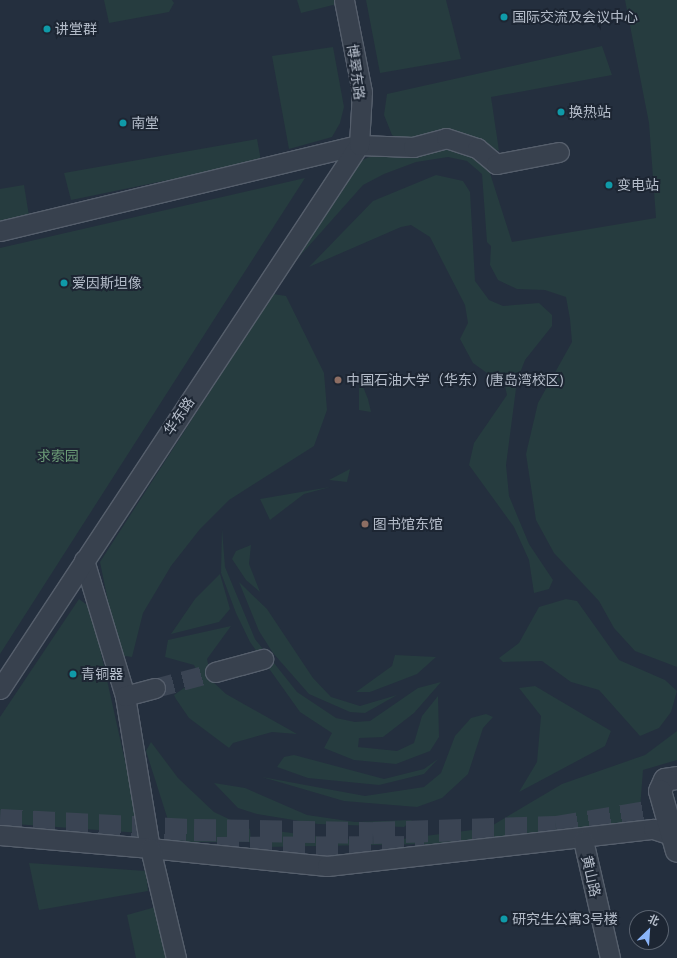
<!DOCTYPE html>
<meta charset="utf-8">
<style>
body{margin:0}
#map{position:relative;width:677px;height:958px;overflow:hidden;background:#242f3e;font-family:Lato,"Noto Sans SC",sans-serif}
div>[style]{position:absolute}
.green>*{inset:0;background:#263c3f}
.minor-tunnel>*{height:19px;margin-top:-9.5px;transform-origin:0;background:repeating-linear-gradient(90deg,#3a4453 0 19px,transparent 0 29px)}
.secondary-tunnel>*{height:22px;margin-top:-11px;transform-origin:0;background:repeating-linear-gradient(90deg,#3a4453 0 22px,transparent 0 33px)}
.roads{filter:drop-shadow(1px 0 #565f6c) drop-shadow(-1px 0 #565f6c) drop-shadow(0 1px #565f6c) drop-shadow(0 -1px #565f6c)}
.minor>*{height:19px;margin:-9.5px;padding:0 9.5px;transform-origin:9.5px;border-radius:9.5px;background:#38414e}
.tertiary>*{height:22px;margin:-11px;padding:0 11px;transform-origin:11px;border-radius:11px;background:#38414e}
.dots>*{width:11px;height:11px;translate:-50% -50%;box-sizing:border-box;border:2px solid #1d2633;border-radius:50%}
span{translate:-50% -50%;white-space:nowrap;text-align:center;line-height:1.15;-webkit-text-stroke:4px #1d2633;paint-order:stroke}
.poi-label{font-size:14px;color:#b4bcc9}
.left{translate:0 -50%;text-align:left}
.street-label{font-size:14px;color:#b4bcc9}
.park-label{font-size:14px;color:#6b9a76}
.north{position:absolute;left:629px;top:910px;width:40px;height:40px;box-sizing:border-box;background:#1d2633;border:1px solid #59626f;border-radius:50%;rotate:25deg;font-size:11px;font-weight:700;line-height:16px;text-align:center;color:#b4bcc9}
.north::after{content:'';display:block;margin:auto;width:14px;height:18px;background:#8ab4f8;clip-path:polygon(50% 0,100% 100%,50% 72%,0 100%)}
</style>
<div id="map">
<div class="green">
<div style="clip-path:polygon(104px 0,172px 0,174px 3px,169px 12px,109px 23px)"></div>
<div style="clip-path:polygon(297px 0,336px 0,337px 4px,301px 13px)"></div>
<div style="clip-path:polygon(366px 0,446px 0,461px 59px,380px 73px)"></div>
<div style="clip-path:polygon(625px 0,677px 0,677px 667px,635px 651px,614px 628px,599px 601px,554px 553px,536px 520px,526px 454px,538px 403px,572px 342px,570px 319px,566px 297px,545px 290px,517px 289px,498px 280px,490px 265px,491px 246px,487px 242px,482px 174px,467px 161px,448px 157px,416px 162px,384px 174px,363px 185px,291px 266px,357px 163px,373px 155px,438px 147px,478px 156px,488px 167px,512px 242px,656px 218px,649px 123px)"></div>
<div style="clip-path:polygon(602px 46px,612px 75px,491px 97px,499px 151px,454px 130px,437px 130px,403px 141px,392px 135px,384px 115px,387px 94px)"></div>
<div style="clip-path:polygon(333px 47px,344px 107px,340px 123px,332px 137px,289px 149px,272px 56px)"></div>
<div style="clip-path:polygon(257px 139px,261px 161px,71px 200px,64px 173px)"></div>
<div style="clip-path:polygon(436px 175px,463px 181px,470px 192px,475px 281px,489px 300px,503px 306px,539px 303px,552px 315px,552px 326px,525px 360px,517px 381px,506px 465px,509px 496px,529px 544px,553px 580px,549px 589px,534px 593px,529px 560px,514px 527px,469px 465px,474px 443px,507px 395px,505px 386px,473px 363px,460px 339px,468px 323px,465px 305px,430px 237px,411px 225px,401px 227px,309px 267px,373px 201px)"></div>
<div style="clip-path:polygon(305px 178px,222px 307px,0 654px,0 248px)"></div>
<div style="clip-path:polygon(24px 185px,29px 216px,0 221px,0 189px)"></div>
<div style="clip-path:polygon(273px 294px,286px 296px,324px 373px,327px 410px,314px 446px,229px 500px,200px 529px,171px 566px,143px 613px,132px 657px,119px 655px,100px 562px)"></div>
<div style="clip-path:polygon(359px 377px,368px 399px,371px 412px,359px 410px)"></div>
<div style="clip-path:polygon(350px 469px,347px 482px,329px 480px)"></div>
<div style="clip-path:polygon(330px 487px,304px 494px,270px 520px,260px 499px)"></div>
<div style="clip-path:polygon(222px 529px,225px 567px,255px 639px,297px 692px,336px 718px,355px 722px,370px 721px,418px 688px,441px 682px,414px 713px,383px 737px,359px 738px,358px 747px,397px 751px,414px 743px,422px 716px,438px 696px,439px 737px,430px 751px,396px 764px,354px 760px,324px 748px,332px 733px,300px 712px,250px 642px,236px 613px,221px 573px)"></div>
<div style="clip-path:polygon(251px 545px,249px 564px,260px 592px,246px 580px,232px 559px,236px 551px)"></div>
<div style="clip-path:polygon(220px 574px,230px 609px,219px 622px,171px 634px,195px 599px)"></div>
<div style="clip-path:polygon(239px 582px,267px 609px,313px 678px,331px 697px,360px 706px,397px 695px,365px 713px,350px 712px,309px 694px,273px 653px,259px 631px)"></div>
<div style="clip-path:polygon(79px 599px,91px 608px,141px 833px,0 823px,0 717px)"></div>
<div style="clip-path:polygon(566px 599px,577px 601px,619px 660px,665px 680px,677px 691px,671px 712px,659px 728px,640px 736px,599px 690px,571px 682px,542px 661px,503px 662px,499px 658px,519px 643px,539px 607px)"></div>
<div style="clip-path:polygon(231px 626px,207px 659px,212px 681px,226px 694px,297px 734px,272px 732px,233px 743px,229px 748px,189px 718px,176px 699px,174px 695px,194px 681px,197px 671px,194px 665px,165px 657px,168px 640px)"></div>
<div style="clip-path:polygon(395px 655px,436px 657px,417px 674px,370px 692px,356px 692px,392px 666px)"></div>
<div style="clip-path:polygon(535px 686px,611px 731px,605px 746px,519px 792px,537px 762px,541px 716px,519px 688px)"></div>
<div style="clip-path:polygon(486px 714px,493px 717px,483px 728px,468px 774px,442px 798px,417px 807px,344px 801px,262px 777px,365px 796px,424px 787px,441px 773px,455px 736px,471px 718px)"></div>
<div style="clip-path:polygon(677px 731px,677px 760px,643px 770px,639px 822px,477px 843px,265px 847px,263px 836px,269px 830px,337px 839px,394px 840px,488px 828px,562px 784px,645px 755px)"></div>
<div style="clip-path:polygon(151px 742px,178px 778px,214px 812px,250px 829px,251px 842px,175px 842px,146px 751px)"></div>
<div style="clip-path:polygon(294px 755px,384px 779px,424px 769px,438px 759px,424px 774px,379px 785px,308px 778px,277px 767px,284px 757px)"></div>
<div style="clip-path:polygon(214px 783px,245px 788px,307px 815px,355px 822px,412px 820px,404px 827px,318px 824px,257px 814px,238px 808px)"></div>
<div style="clip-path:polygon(29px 863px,146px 871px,148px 891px,39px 910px)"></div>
<div style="clip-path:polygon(159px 906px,169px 958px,136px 958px,127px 915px)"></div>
</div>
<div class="minor-tunnel">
<div style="left:155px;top:688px;width:62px;rotate:-14.9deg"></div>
</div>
<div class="secondary-tunnel">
<div style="left:0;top:820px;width:194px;rotate:3deg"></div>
<div style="left:194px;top:830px;width:179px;rotate:1deg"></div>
<div style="left:373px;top:833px;width:183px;rotate:-1.9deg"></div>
<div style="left:556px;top:827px;width:123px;rotate:-9.4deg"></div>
<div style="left:217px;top:848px;width:207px;rotate:-0.3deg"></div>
</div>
<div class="roads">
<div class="minor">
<div style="left:0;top:231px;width:369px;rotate:-13.5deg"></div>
<div style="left:359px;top:145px;width:54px;rotate:2.1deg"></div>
<div style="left:413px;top:147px;width:34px;rotate:-15deg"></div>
<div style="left:446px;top:138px;width:33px;rotate:18deg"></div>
<div style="left:477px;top:148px;width:25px;rotate:40deg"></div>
<div style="left:496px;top:164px;width:64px;rotate:-10.8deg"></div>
<div style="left:84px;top:560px;width:142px;rotate:73.2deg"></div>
<div style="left:125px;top:696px;width:154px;rotate:80.7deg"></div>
<div style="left:150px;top:848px;width:178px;rotate:5.8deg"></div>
<div style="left:327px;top:866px;width:328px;rotate:-6.5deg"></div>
<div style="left:653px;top:829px;width:23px;rotate:18deg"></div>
<div style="left:215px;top:672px;width:50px;rotate:-15.2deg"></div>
<div style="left:0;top:689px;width:652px;rotate:-56.58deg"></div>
<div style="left:359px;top:145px;width:53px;rotate:-86.8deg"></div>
<div style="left:362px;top:92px;width:94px;rotate:-101.1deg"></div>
<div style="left:125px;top:696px;width:31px;rotate:-15deg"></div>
<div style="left:0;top:835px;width:151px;rotate:5deg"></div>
<div style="left:150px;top:848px;width:113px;rotate:76.7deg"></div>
<div style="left:583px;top:840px;width:121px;rotate:77.1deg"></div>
</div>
<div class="tertiary">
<div style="left:677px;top:778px;width:12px;rotate:171deg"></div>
<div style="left:665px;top:780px;width:12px;rotate:114deg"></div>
<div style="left:660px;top:791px;width:62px;rotate:74.2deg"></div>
</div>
</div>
<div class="dots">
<div style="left:504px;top:17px;background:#0f9aa8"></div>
<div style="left:47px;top:29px;background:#0f9aa8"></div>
<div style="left:561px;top:112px;background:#0f9aa8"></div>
<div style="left:123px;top:123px;background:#0f9aa8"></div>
<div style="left:609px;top:185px;background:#0f9aa8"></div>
<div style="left:64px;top:283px;background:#0f9aa8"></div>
<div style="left:338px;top:380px;background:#8d6e63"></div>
<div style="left:365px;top:524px;background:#8d6e63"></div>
<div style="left:73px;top:674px;background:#0f9aa8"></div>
<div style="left:504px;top:919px;background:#0f9aa8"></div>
</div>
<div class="poi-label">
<span class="left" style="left:512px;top:17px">国际交流及会议中心</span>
<span class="left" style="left:55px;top:29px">讲堂群</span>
<span class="left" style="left:569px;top:112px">换热站</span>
<span class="left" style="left:131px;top:123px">南堂</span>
<span class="left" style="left:617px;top:185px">变电站</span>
<span class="left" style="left:72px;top:283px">爱因斯坦像</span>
<span class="left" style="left:346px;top:380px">中国石油大学（华东）(唐岛湾校区)</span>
<span class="left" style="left:373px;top:524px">图书馆东馆</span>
<span class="left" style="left:81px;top:674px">青铜器</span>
<span class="left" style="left:512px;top:919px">研究生公寓3号楼</span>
</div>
<div class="street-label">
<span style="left:356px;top:72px;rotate:82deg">博翠东路</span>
<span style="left:179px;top:416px;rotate:-56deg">华东路</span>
<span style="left:591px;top:876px;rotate:77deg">黄山路</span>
</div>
<div class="park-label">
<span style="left:58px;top:456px">求索园</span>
</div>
<div class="north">北</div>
</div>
